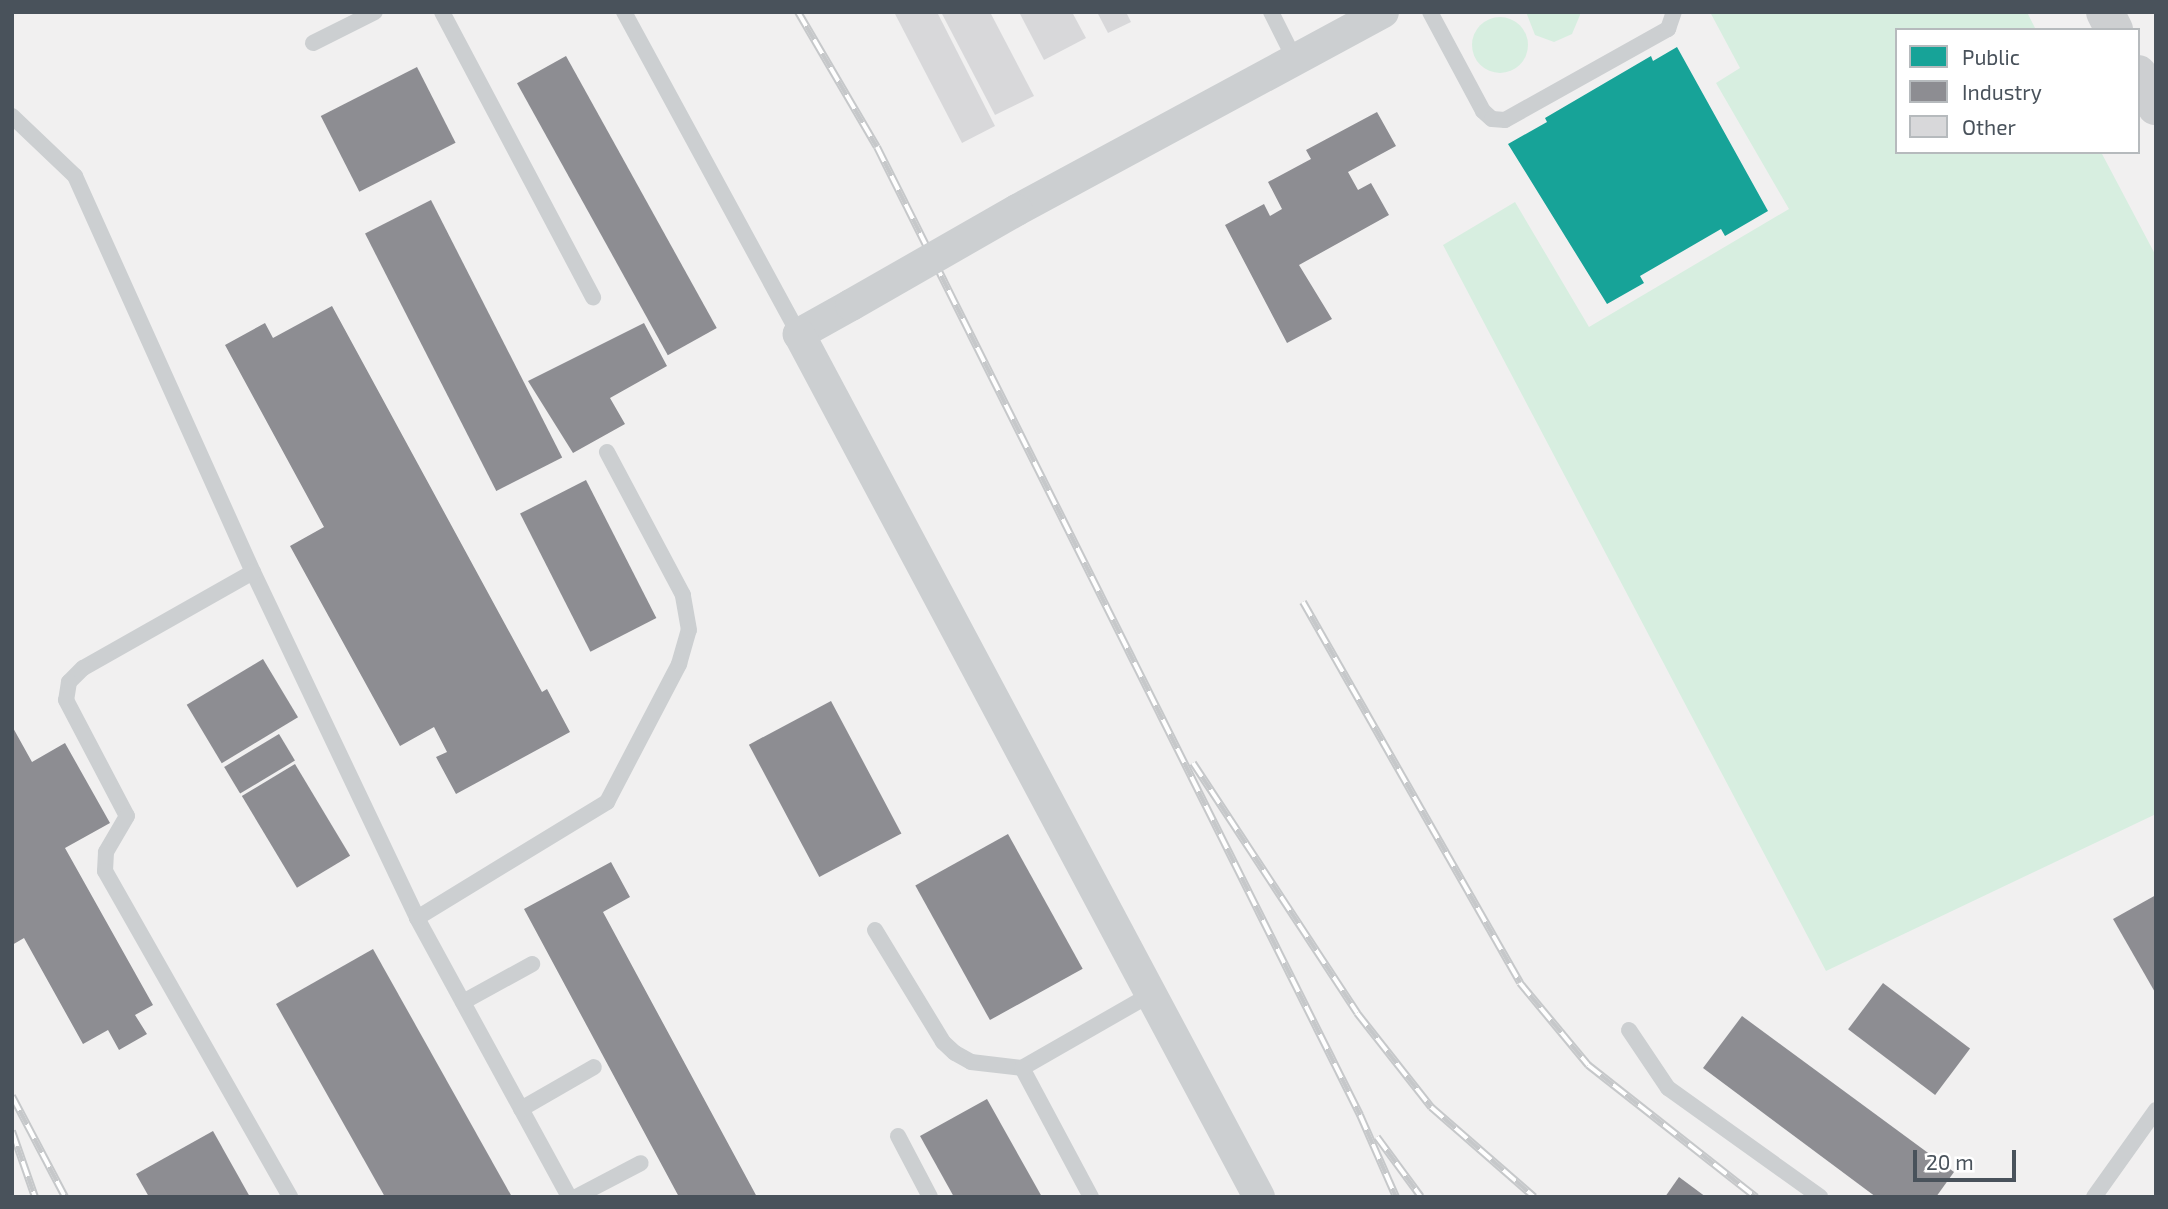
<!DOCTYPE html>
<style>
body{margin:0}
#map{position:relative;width:2168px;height:1209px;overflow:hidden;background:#f1f0f0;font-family:"Exo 2",sans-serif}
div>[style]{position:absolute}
.green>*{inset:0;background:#d7eee0}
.round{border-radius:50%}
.public>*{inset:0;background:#17a398}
.industry>*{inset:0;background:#8d8d92;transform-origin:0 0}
.building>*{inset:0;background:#d8d8da}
.service>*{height:16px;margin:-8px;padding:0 8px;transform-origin:8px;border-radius:8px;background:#cccfd1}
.minor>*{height:32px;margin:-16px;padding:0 16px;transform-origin:16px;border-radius:16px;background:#cccfd1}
.secondary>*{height:38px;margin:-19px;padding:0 19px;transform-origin:19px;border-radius:19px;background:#cdcfd1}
.rail>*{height:8px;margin-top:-4px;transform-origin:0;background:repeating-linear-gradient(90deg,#fff 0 16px,#c6c8ca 0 32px);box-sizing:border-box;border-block:2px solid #c6c8ca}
.minor-bridge>*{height:32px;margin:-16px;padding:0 16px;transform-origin:16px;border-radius:16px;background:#cccfd1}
span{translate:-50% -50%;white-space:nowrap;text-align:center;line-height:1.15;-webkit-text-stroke:7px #fff;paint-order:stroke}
.frame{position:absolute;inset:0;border:14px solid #49525b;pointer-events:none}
.legend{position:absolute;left:1895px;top:28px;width:245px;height:126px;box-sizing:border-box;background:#fff;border:2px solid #b6babd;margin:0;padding:9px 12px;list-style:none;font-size:21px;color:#49525b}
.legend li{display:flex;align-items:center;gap:14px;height:35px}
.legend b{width:35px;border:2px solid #b6babd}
.scale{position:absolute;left:1913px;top:1150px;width:103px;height:32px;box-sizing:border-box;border:4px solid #49525b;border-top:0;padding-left:9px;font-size:21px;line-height:24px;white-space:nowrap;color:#49525b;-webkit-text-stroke:5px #fff;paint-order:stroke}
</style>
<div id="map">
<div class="green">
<div style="clip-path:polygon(1526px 12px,1580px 12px,1580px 15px,1572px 34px,1554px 42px,1535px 35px)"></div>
<div style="clip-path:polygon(1710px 12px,2027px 12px,2036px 30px,1897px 30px,1897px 152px,2101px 152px,2156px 256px,2156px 814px,1826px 971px,1443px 245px,1515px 202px,1589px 327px,1789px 209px,1716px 83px,1740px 68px)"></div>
<div class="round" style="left:1472px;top:17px;width:56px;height:56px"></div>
</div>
<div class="public">
<div style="clip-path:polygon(1677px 47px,1768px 211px,1725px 236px,1721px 229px,1640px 276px,1644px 283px,1607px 304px,1508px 144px,1547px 122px,1545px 118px,1651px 56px,1653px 61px)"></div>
</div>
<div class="industry">
<div style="left:566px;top:56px;width:311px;height:56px;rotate:61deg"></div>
<div style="left:417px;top:67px;width:85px;height:108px;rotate:63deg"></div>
<div style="clip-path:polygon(1377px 112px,1396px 146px,1348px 172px,1358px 190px,1371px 183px,1389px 215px,1299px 265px,1332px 319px,1287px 343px,1225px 225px,1264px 204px,1270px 216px,1282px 209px,1268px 182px,1311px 159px,1306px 150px)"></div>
<div style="left:431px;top:200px;width:289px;height:74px;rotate:63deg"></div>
<div style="clip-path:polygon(332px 306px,542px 692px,547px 689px,570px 732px,456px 794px,436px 757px,447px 752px,434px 727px,400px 746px,290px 546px,324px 527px,225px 345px,265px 323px,273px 338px)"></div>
<div style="clip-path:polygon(644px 323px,667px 366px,610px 398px,625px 424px,573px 453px,528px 381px)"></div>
<div style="left:586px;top:480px;width:155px;height:74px;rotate:63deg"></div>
<div style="left:263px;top:659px;width:68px;height:89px;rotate:59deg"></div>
<div style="left:831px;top:701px;width:150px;height:93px;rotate:62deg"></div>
<div style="clip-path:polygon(12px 726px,32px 762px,65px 743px,110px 823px,65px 848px,153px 1005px,135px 1015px,147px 1034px,119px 1050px,108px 1030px,83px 1044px,24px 938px,12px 945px)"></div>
<div style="left:279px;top:734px;width:31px;height:64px;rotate:59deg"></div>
<div style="left:295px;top:764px;width:107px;height:62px;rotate:59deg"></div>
<div style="left:1008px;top:834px;width:154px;height:106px;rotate:61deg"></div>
<div style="clip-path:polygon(611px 862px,630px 897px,603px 912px,757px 1197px,679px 1197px,524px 909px)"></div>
<div style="clip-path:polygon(2156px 895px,2156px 994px,2113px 919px)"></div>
<div style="clip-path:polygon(373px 949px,512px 1197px,385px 1197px,276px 1004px)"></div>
<div style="left:1883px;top:983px;width:109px;height:58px;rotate:37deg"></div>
<div style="clip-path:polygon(1742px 1016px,1954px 1172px,1936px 1197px,1876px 1197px,1703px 1068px)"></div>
<div style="clip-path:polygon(987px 1099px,1042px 1197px,954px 1197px,920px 1136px)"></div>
<div style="clip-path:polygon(213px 1131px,250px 1197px,149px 1197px,136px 1174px)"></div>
<div style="clip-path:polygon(1679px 1177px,1706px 1197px,1665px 1197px)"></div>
</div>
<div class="building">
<div style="clip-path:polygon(894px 12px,937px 12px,995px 126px,962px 143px)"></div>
<div style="clip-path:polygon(941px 12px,990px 12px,1034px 96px,995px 115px)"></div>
<div style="clip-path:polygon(1019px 12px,1072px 12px,1086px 38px,1044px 60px)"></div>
<div style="clip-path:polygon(1097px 12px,1126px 12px,1131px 22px,1108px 33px)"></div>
</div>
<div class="service">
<div style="left:442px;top:12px;width:323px;rotate:62.1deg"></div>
<div style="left:624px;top:12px;width:366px;rotate:61.5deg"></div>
<div style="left:1271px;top:12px;width:54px;rotate:63.4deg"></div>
<div style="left:1430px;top:12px;width:112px;rotate:61.8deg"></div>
<div style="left:1483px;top:111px;width:12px;rotate:42deg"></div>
<div style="left:1492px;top:119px;width:13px;rotate:4deg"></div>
<div style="left:1505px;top:120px;width:187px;rotate:-29.2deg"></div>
<div style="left:1668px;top:29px;width:18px;rotate:-71deg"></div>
<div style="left:313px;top:43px;width:69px;rotate:-26.6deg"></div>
<div style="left:12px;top:116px;width:87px;rotate:43.6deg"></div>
<div style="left:75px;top:176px;width:434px;rotate:65.8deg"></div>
<div style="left:253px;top:572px;width:383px;rotate:64.6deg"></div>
<div style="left:417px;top:918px;width:318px;rotate:61.4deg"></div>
<div style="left:253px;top:572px;width:195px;rotate:150.5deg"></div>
<div style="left:83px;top:668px;width:20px;rotate:135deg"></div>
<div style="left:69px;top:682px;width:18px;rotate:99deg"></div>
<div style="left:66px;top:700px;width:131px;rotate:62.3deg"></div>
<div style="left:127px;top:816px;width:42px;rotate:120.3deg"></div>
<div style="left:106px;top:852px;width:19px;rotate:93deg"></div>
<div style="left:105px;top:871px;width:375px;rotate:60.4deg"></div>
<div style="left:417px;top:918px;width:223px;rotate:-31.4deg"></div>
<div style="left:607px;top:802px;width:156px;rotate:-62.4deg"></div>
<div style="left:679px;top:664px;width:35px;rotate:-74deg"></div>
<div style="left:689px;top:630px;width:36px;rotate:-100deg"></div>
<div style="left:683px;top:595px;width:162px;rotate:-118deg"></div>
<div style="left:875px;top:930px;width:131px;rotate:58.7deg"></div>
<div style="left:943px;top:1042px;width:16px;rotate:43deg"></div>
<div style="left:955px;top:1053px;width:18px;rotate:29deg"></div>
<div style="left:971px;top:1062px;width:51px;rotate:6.7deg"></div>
<div style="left:463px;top:1002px;width:79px;rotate:-28.8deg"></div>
<div style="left:1629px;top:1030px;width:70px;rotate:56.1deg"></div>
<div style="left:1668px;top:1088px;width:187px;rotate:35.6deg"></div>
<div style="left:521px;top:1109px;width:84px;rotate:-29.9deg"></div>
<div style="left:898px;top:1136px;width:69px;rotate:62.3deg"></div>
<div style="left:576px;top:1197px;width:73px;rotate:-27.6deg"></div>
<div style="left:1091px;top:1197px;width:146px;rotate:-118.1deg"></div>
<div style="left:1022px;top:1068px;width:149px;rotate:-29.8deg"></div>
<div style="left:2094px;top:1197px;width:107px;rotate:-54.5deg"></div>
</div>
<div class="minor">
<div style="left:1017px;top:210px;width:416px;rotate:-28.4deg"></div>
<div style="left:851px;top:305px;width:60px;rotate:150.9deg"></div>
<div style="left:799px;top:334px;width:978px;rotate:61.94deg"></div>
</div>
<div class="secondary">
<div style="left:2105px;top:12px;width:20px;rotate:63deg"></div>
<div style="left:2138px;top:74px;width:37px;rotate:61deg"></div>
</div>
<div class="rail">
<div style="left:798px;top:12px;width:156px;rotate:59.7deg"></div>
<div style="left:877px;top:147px;width:1082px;rotate:63.48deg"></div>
<div style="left:1360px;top:1115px;width:90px;rotate:66.3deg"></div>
<div style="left:1303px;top:602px;width:438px;rotate:60.3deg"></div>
<div style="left:1520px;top:983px;width:107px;rotate:50.3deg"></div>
<div style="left:1588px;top:1065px;width:214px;rotate:38.2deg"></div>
<div style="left:1193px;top:763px;width:299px;rotate:56.7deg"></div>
<div style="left:1357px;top:1013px;width:120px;rotate:51.8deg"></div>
<div style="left:1431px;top:1107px;width:137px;rotate:41.1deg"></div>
<div style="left:12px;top:1096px;width:114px;rotate:62.3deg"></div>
<div style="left:12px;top:1131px;width:70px;rotate:70.8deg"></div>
<div style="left:1377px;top:1137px;width:74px;rotate:53.7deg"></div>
</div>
<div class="minor-bridge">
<div style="left:851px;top:305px;width:191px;rotate:-29.8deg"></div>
</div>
<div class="frame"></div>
<ul class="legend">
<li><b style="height:19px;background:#17a398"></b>Public</li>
<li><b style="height:19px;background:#8d8d92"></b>Industry</li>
<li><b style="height:19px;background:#d8d8da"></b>Other</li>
</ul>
<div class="scale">20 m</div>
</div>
